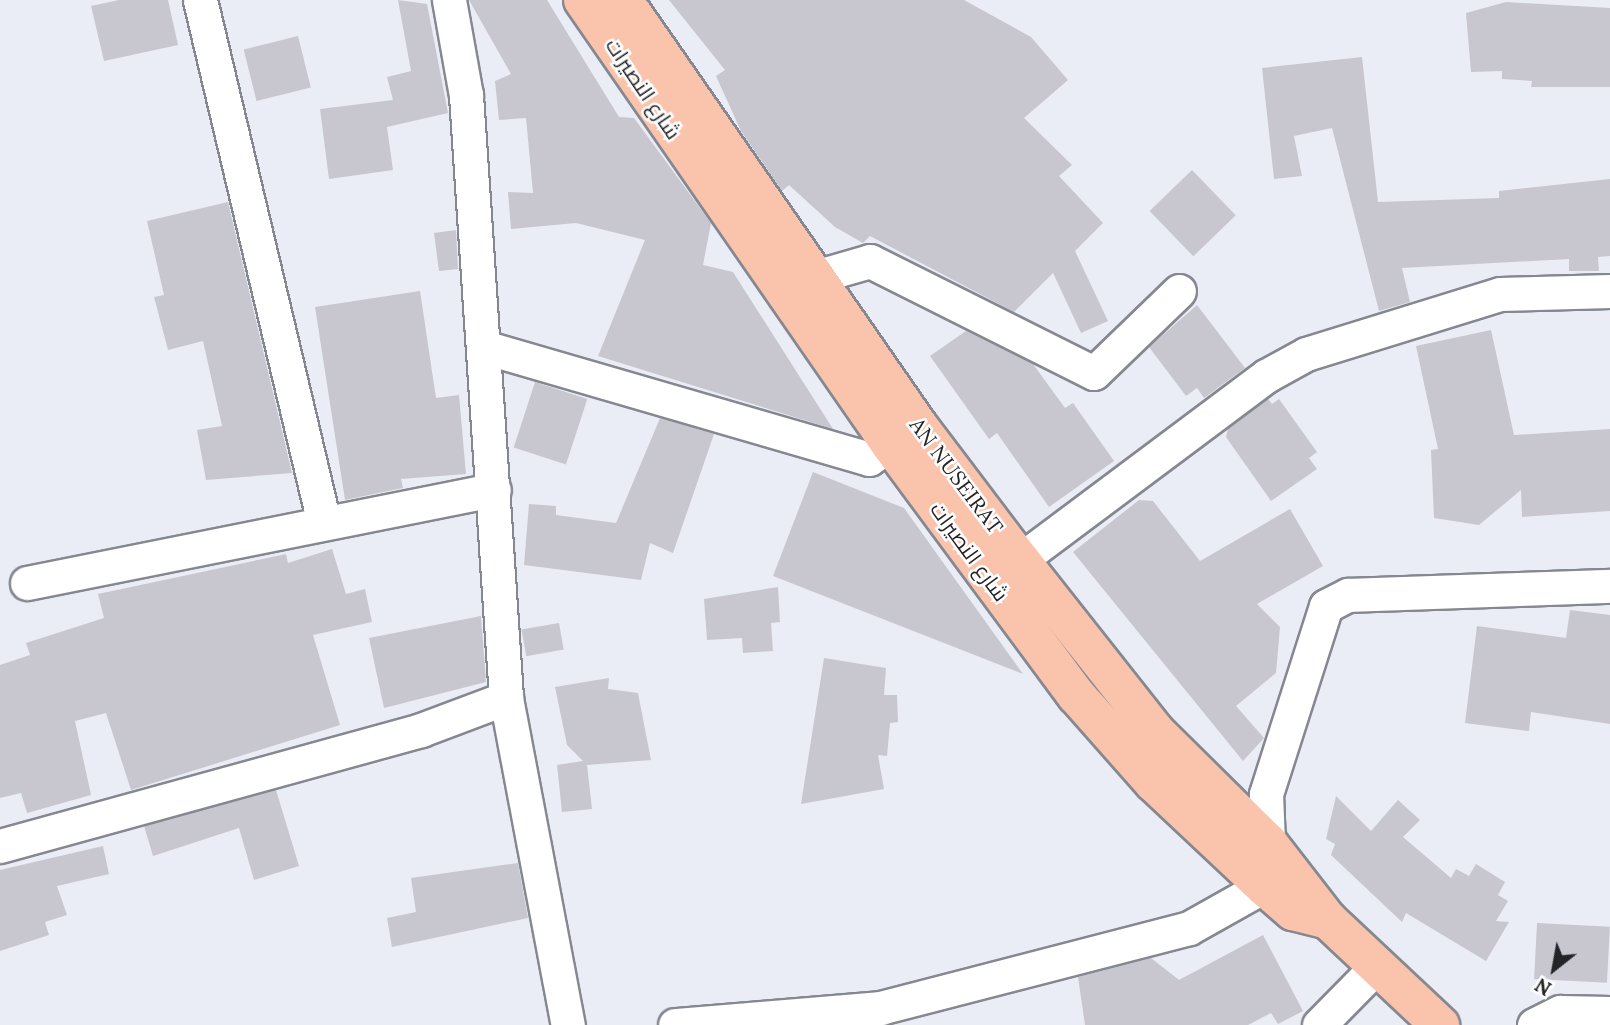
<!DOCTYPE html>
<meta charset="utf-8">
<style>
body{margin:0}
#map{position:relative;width:1610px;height:1025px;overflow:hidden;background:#eaedf5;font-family:Lora,Cairo,serif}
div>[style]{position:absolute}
.building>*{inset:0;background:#c8c7cf;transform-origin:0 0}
.roads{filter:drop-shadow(2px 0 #858890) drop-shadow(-2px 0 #858890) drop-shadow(0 2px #858890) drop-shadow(0 -2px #858890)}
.minor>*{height:33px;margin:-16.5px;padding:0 16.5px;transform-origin:16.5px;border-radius:16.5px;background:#fff}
.major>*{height:38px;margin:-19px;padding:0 19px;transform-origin:19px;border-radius:19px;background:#fac3ac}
span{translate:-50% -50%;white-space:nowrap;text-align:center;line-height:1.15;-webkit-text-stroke:5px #fff;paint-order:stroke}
.street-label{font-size:21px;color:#232427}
.north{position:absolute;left:1519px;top:934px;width:70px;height:70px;-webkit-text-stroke:5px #fff;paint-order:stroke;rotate:211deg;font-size:19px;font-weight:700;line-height:28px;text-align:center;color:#232427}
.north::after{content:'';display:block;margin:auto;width:24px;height:32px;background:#232427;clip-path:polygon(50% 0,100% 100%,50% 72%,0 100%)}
</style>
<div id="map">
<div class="building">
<div style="clip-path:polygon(119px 0,168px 0,178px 45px,104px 61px,91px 6px)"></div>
<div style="clip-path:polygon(398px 0,427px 4px,448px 113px,387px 127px,393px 170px,329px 179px,320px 109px,393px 100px,387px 77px,411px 71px)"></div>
<div style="clip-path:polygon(469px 0,547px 0,619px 117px,634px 118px,711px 223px,703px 265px,733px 272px,833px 429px,598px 356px,645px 240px,576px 223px,511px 229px,508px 192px,533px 193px,526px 118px,499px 120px,495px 81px,511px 74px)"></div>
<div style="clip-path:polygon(669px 0,964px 0,1031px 37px,1068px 80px,1024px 118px,1072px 165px,1059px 176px,1103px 223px,1075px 251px,1108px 321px,1081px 333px,1053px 273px,1014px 312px,870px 236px,863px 243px,835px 227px,789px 185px,782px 191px,741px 131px,716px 76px,725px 70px)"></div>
<div style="clip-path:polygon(1506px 2px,1610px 8px,1610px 87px,1531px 87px,1532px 81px,1502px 79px,1502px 71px,1471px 72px,1466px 13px)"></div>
<div style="left:298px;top:36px;width:53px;height:56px;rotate:76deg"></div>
<div style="clip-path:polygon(1362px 57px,1378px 202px,1499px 198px,1499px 191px,1610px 179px,1610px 256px,1598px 257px,1599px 271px,1569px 271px,1569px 259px,1402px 268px,1410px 302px,1379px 311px,1332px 128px,1294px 136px,1302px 176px,1274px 179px,1262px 68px)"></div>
<div style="left:1192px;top:170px;width:63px;height:59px;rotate:46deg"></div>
<div style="clip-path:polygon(228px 202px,292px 473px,206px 480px,197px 430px,222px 426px,203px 341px,168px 350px,154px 297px,164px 295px,147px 221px)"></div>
<div style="clip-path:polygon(456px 230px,458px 269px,439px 271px,434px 233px)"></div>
<div style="clip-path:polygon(420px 291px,436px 398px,459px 395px,466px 474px,401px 479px,403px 488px,345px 500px,315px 307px)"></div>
<div style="clip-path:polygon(1197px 305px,1245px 368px,1204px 398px,1197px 388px,1186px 396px,1149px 347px)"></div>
<div style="clip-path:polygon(1491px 330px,1514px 435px,1610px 429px,1610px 511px,1522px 517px,1521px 490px,1479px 525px,1434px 518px,1431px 450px,1438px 449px,1416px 346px)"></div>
<div style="clip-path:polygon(966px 331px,1033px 364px,1065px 408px,1073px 403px,1114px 461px,1049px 507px,997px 433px,989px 439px,930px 356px)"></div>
<div style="left:535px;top:382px;width:55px;height:69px;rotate:18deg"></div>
<div style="clip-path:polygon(1268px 399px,1272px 404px,1279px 399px,1317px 452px,1309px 458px,1317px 469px,1271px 501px,1226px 437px,1228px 429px)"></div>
<div style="clip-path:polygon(660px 418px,714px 434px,673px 553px,650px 543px,641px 580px,524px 565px,529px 504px,556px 506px,556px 515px,616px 523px)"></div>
<div style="clip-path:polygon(813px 472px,904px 508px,1023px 674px,773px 576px)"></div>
<div style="clip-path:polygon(1139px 500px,1153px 501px,1200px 561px,1290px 509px,1323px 566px,1257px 604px,1280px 627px,1276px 673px,1236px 706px,1264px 738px,1243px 761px,1073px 552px)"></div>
<div style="clip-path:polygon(332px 549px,346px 594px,365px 589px,372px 622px,313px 635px,340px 725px,131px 790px,106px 713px,75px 721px,91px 795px,27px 813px,21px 793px,0 798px,0 665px,30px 655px,26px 643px,104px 618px,98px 594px,286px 554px,288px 563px)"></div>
<div style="clip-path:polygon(778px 587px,780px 622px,771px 623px,773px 651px,743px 653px,742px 638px,707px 640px,704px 599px)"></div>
<div style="clip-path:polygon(1570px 610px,1610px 615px,1610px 724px,1531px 712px,1529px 731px,1465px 723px,1477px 626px,1566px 638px)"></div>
<div style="clip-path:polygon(481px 616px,486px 682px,384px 708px,369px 638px)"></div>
<div style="left:559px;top:623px;width:27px;height:38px;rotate:80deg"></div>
<div style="clip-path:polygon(824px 658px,886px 668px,884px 695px,897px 695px,898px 722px,890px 723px,887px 756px,878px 755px,884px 789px,801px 804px)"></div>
<div style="clip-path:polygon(609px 678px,608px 689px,638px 693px,651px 760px,587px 765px,592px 809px,562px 812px,557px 765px,583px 761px,567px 745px,555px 687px)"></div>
<div style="clip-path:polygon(276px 790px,299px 866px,254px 880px,239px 828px,153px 856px,144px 826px)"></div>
<div style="clip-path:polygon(1336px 796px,1371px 831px,1398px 800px,1420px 820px,1403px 837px,1451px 878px,1456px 869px,1469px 876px,1476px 864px,1505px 882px,1498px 895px,1508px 901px,1496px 921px,1509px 922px,1486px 961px,1406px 913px,1402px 922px,1331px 855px,1335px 844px,1326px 839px)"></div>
<div style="clip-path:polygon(103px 846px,109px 874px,57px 886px,67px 915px,45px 922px,49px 935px,0 951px,0 870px)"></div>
<div style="clip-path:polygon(518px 863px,528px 918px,392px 947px,387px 918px,416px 912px,411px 878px)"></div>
<div style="left:1537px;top:923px;width:73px;height:56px;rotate:3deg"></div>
<div style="clip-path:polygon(1263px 935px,1303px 1011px,1278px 1024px,1271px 1013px,1248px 1025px,1085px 1025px,1078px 977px,1151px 958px,1179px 980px)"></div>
</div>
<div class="roads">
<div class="minor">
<div style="left:200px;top:0;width:537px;rotate:76.66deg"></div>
<div style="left:449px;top:0;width:97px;rotate:79.9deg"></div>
<div style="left:466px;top:95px;width:604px;rotate:86.2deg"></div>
<div style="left:506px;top:698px;width:333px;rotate:79.3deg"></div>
<div style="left:818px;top:276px;width:54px;rotate:-16.1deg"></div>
<div style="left:870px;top:261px;width:250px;rotate:26.6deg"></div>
<div style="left:1094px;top:373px;width:118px;rotate:-44deg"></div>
<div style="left:484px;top:347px;width:401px;rotate:16.2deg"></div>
<div style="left:869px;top:459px;width:53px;rotate:-35.8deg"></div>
<div style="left:1020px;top:560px;width:307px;rotate:-36.8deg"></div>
<div style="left:1266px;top:376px;width:46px;rotate:-28.8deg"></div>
<div style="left:1306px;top:354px;width:203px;rotate:-17.2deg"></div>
<div style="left:1500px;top:294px;width:110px;rotate:-1.6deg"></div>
<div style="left:27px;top:583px;width:476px;rotate:-11.3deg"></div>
<div style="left:1268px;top:843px;width:49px;rotate:-92.3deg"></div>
<div style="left:1266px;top:794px;width:197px;rotate:-72.3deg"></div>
<div style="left:1326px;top:606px;width:25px;rotate:-27deg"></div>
<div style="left:1348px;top:595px;width:262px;rotate:-2deg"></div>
<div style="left:0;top:846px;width:437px;rotate:-15.4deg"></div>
<div style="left:421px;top:730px;width:91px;rotate:-20.6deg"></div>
<div style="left:675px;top:1025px;width:206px;rotate:-4.7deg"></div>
<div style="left:880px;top:1008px;width:319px;rotate:-14.5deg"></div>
<div style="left:1189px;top:928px;width:112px;rotate:-29.3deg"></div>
<div style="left:1319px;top:1025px;width:83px;rotate:-45.5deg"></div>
<div style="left:1534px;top:1025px;width:29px;rotate:-27deg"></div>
<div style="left:1560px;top:1012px;width:50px;rotate:1.1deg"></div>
</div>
<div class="major">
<div style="left:583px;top:0;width:541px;rotate:55.31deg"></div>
<div style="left:891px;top:445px;width:312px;rotate:53.5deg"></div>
<div style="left:1077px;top:696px;width:115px;rotate:48.5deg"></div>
<div style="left:1153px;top:782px;width:154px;rotate:43.2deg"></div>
<div style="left:1265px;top:887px;width:37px;rotate:41deg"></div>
<div style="left:1293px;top:911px;width:36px;rotate:14deg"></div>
<div style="left:1328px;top:920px;width:154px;rotate:43.2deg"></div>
<div style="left:623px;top:0;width:516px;rotate:55.26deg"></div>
<div style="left:917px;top:424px;width:171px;rotate:52.9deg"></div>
<div style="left:1020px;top:560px;width:219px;rotate:51.7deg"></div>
<div style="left:1156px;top:732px;width:158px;rotate:44.7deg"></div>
<div style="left:1268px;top:843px;width:90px;rotate:52.2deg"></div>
</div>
</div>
<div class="street-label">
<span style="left:643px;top:89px;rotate:56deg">شارع النصيرات</span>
<span style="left:956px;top:476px;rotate:53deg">AN NUSEIRAT</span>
<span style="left:969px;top:552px;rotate:54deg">شارع النصيرات</span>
</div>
<div class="north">N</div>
</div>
